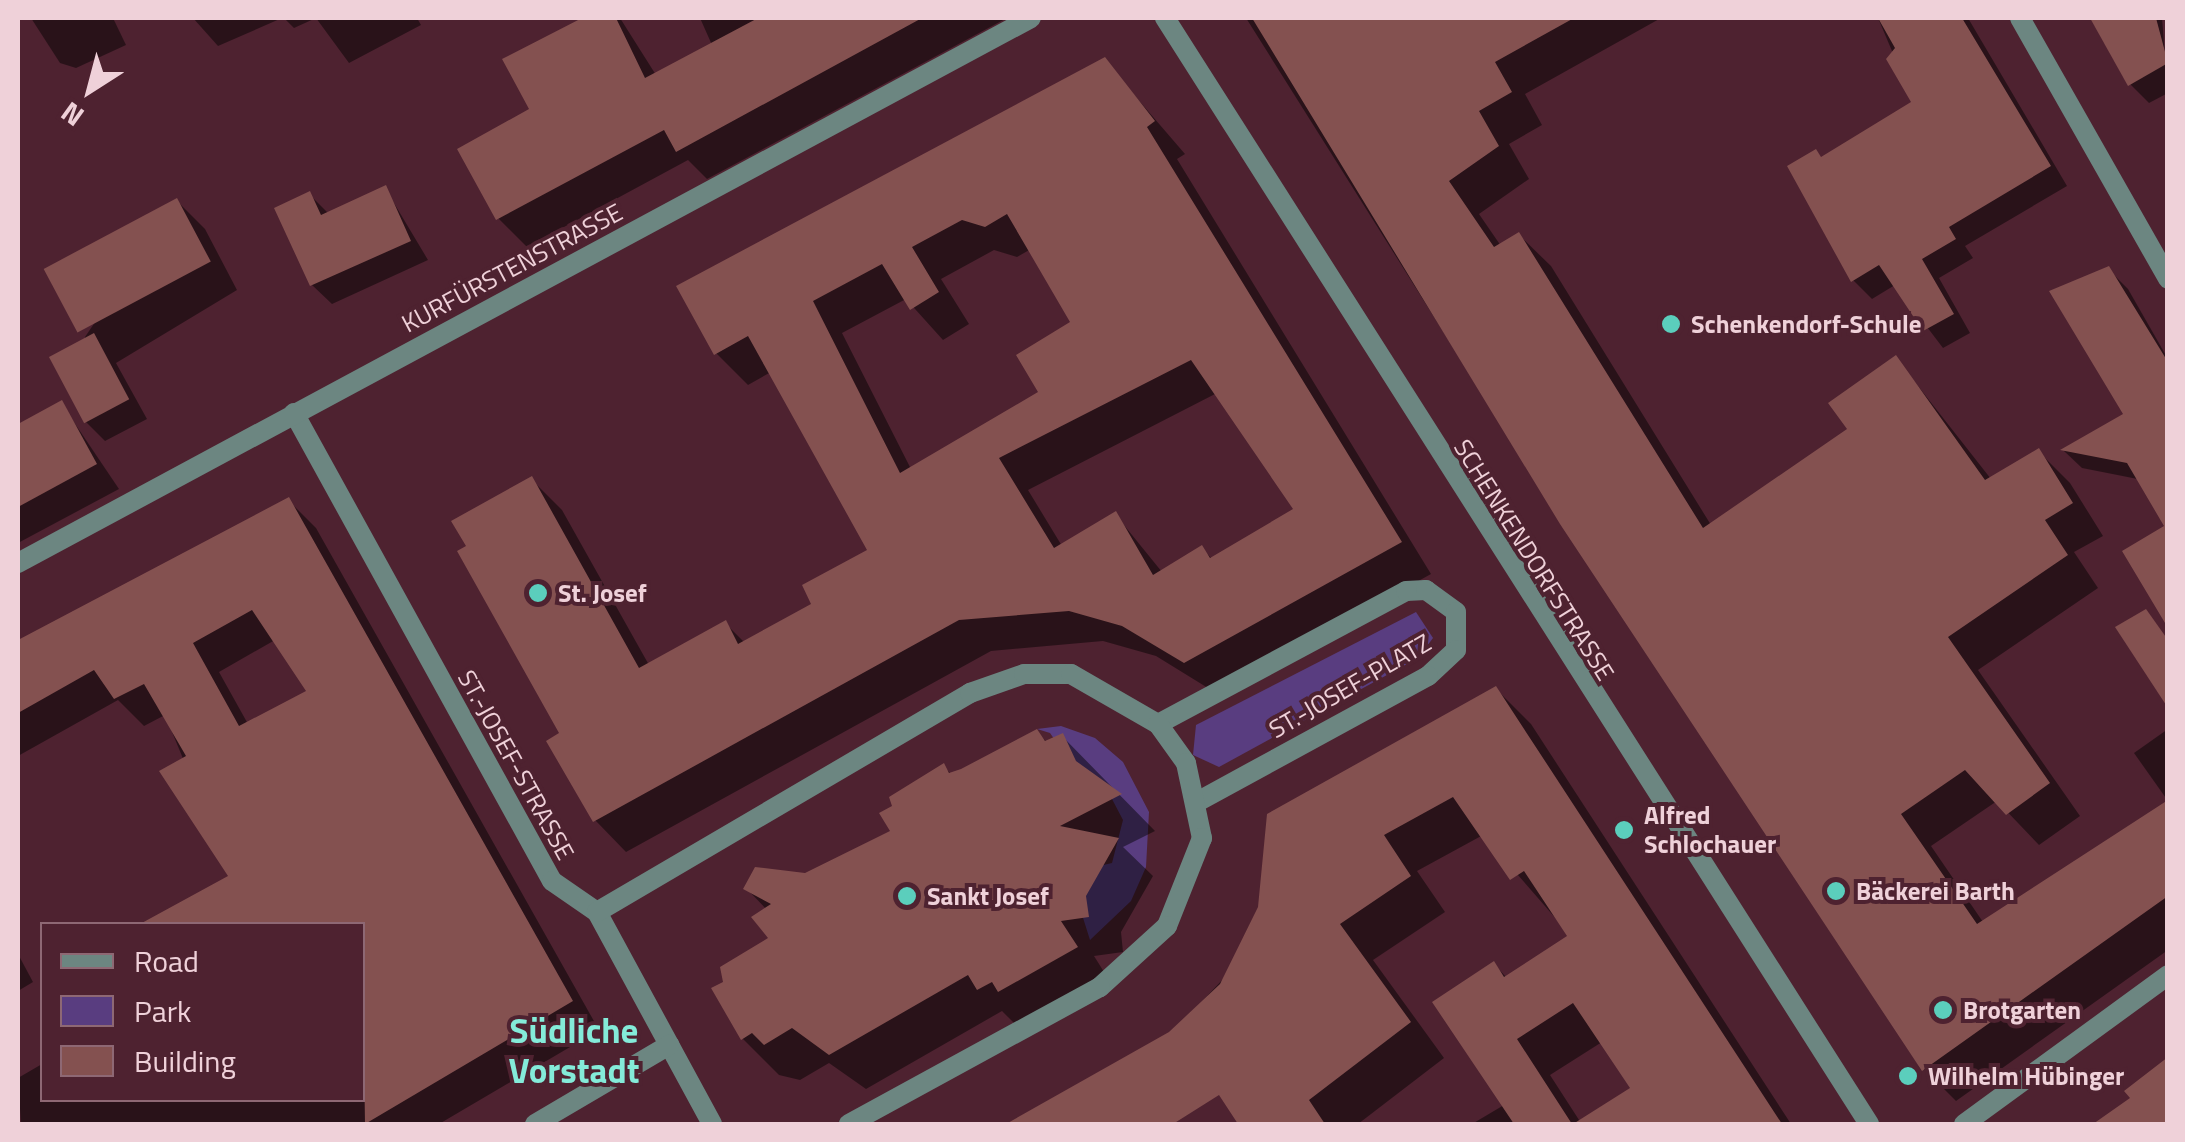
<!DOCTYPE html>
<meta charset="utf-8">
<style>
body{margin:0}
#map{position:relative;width:2185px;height:1142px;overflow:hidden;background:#4e2230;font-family:"Titillium Web",sans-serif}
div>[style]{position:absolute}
.green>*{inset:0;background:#593d80}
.shadow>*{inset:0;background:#0007}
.building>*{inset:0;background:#845150;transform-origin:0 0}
.minor>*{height:20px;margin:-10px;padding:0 10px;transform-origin:10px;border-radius:10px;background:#6c8681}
.tertiary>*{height:20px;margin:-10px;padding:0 10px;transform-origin:10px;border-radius:10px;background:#6c8681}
.dots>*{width:28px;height:28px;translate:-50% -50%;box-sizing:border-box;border:5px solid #4e2230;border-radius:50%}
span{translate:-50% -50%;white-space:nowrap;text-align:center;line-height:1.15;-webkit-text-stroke:8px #4e2230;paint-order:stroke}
.street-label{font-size:25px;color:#efd1d9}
.poi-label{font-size:25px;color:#efd1d9;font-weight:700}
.left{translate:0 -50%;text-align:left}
.district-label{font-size:35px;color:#84ebd9;font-weight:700}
.frame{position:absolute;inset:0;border:20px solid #efd1d9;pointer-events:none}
.legend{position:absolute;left:40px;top:922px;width:325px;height:180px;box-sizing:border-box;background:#4e2230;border:2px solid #8e6874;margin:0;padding:12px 18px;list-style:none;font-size:30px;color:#efd1d9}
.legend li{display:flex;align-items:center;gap:20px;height:50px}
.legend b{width:50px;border:2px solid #8e6874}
.north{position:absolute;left:40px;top:40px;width:100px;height:100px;-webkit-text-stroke:8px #4e2230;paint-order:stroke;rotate:216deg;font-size:28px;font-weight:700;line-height:40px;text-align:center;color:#efd1d9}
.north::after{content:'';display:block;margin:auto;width:35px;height:45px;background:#efd1d9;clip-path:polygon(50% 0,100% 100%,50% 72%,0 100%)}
</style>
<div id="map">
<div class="green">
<div style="clip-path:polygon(1416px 612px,1433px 638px,1418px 658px,1219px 767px,1193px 755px,1196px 725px)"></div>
<div style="clip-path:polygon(1061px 726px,1095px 738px,1123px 762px,1149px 812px,1146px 867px,1131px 901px,1090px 940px,1079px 905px,1099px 866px,1112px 863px,1123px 820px,1102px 780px,1079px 775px,1050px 733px,1037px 729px)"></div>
</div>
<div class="shadow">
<div style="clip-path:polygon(31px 18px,113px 18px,126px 45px,76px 68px,60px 63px)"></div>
<div style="clip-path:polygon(193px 18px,282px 18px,218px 46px)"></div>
<div style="clip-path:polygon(284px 18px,417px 18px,421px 25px,349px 63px,316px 18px,294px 28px)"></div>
<div style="clip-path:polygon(588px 18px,620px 18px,656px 75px,712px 45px,700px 18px,1007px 18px,707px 179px,688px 160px,527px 247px,498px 218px,532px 110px,506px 60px)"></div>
<div style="clip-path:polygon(1246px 18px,1427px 18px,1443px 42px,1487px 18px,1661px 18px,1525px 94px,1542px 125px,1509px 144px,1529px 179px,1479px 214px,1501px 246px,1519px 235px,1551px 266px,1711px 525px,1850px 429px,1896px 358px,1991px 479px,2038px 451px,2070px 483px,2103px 536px,2074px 552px,2098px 588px,1978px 670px,2080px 816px,2039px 845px,1997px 801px,1931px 846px,1983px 922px,2168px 803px,2168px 950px,1956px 1101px,1924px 1069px,1563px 522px)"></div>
<div style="clip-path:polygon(1878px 18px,1968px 18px,2067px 186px,1965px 246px,1973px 258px,1939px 278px,1970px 333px,1943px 348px,1895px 285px,1872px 299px,1853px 280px,1822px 159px,1914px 103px)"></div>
<div style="clip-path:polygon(2093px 18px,2162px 18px,2168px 93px,2149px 103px,2130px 84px)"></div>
<div style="clip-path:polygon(evenodd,1104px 60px,1185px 154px,1177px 159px,1431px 574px,1216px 693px,1156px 656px,1103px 641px,991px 651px,626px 852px,595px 820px,563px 734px,531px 479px,562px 510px,649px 665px,725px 623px,745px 643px,815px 605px,871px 551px,771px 372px,748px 385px,716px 353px,1104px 60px,1031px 249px,1073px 322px,1041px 393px,911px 469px,842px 333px,906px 299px,943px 340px,969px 324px,941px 279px,994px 250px,1017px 257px,1031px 249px,1104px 60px,1217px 393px,1297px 510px,1213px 560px,1202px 548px,1162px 572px,1115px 514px,1062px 546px,1028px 490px,1217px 393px)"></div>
<div style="clip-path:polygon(385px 188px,428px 260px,332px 304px,312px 285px,309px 194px,329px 214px)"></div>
<div style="clip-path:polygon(177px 201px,205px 229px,237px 290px,116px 363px,147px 419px,105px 441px,86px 422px,85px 337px)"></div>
<div style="clip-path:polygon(2108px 269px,2128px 289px,2168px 359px,2162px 362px)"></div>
<div style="clip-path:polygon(61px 403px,119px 489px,18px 543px,18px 427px)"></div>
<div style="clip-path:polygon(2125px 416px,2168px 485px,2082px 468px,2064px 451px)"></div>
<div style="clip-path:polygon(evenodd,288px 500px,316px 528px,599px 1030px,439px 1124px,21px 1124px,18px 1078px,42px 1064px,42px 1100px,362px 1100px,362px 924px,145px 924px,232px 877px,165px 715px,144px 726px,118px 700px,18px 756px,18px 644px,288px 500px,275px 640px,310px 692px,248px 724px,219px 672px,275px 640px)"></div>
<div style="clip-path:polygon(evenodd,1496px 689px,1531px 724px,1791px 1124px,1472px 1124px,1504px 1105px,1494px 964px,1507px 978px,1571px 936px,1483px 835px,1417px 871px,1445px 912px,1373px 960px,1444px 1058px,1358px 1124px,1241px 1124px,1177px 1028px,1496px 689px,1602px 1042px,1633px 1089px,1581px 1123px,1550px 1075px,1602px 1042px)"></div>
<div style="clip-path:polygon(2168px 729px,2168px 801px,2134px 753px)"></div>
<div style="clip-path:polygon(1036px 732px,1048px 743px,1062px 736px,1155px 831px,1123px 847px,1153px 876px,1121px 932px,1123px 952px,1094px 956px,1111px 983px,1015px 1024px,1002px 1011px,866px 1089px,829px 1063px,800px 1080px,779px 1075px,743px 1039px,726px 983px,772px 939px,767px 910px,746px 888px,806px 876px,894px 832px,943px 766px,952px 775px)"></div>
<div style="clip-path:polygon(18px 954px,33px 982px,18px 991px)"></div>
<div style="clip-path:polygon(1123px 1062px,1175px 1124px,1011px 1124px)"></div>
</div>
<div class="building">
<div style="clip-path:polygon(582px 18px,616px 18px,645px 78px,758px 18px,922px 18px,676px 152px,664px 130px,496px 220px,457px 149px,529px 109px,502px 59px)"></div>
<div style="clip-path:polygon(1252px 18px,1574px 18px,1495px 62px,1512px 92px,1479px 111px,1499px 146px,1449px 181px,1494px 247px,1519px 232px,1703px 528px,1847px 429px,1828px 403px,1896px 355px,1985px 480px,2039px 448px,2073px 503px,2045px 520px,2068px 555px,1948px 637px,2050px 783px,2006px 815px,1965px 770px,1901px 814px,1977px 924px,2168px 800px,2168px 896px,1922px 1071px,1560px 524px)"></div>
<div style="clip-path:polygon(1878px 18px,1962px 18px,2051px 166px,1949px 227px,1956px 239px,1922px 259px,1954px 314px,1923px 331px,1879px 265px,1851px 282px,1787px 166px,1816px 149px,1821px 157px,1911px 102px,1886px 59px,1895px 48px)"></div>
<div style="clip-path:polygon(2090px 18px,2156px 18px,2168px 63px,2128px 86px)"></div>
<div style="clip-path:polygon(evenodd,1105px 57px,1155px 121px,1147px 127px,1402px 542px,1184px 663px,1122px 626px,1069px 611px,959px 620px,593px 822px,546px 741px,559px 733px,457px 551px,466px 546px,451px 521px,532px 476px,639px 668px,726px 620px,738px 644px,811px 604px,802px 585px,867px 550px,748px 336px,714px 355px,676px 286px,1105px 57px,1007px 214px,1070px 322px,1016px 355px,1038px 392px,900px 473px,813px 301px,882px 264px,910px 310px,939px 292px,912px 247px,962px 220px,985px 227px,1007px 214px,1105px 57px,1191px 360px,1293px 509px,1210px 558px,1202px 545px,1153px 575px,1116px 511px,1054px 548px,999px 458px,1191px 360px)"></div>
<div style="clip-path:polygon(386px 185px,411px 241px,310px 286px,274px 208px,310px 191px,321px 215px)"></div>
<div style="left:177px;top:198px;width:72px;height:151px;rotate:62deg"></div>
<div style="clip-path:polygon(2109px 266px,2168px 362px,2168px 628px,2122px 551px,2164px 526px,2127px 463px,2060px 450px,2123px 414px,2049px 291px)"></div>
<div style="left:94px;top:333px;width:75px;height:51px;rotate:62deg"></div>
<div style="clip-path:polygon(62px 400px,97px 464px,18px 507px,18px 424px)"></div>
<div style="clip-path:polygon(evenodd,289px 497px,573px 1001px,365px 1124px,362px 924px,140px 924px,228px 876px,159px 771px,186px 756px,144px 684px,114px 699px,94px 670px,18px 713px,18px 640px,289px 497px,252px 610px,306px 691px,239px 726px,193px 643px,252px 610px)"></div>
<div style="clip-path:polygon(2146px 609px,2168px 640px,2168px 708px,2115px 627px)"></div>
<div style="clip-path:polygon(1496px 686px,1782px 1124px,1573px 1124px,1630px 1088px,1573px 1003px,1517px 1039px,1572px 1124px,1514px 1124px,1432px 1002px,1494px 961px,1504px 977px,1567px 936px,1524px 871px,1510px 880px,1453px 797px,1384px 835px,1411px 876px,1340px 924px,1411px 1022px,1309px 1100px,1325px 1124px,1238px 1124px,1219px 1095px,1173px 1124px,1006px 1124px,1169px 1032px,1220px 984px,1258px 907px,1267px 814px)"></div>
<div style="clip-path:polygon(1037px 729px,1045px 741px,1063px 733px,1076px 761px,1122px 794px,1060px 826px,1119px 838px,1086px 896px,1089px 917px,1061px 921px,1078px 947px,998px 992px,992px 982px,977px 990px,968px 975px,829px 1055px,792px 1028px,764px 1045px,752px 1033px,741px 1040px,711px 988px,723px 982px,720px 967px,768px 938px,751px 917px,771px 904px,743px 889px,755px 867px,805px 873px,890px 831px,879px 813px,892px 806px,889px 797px,944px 763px,949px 773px,961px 769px)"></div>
<div style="clip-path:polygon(2168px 1057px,2168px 1124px,2093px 1124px,2130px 1098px,2124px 1091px)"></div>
</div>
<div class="minor">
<div style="left:1165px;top:18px;width:1311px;rotate:57.52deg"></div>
<div style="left:2020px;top:18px;width:300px;rotate:60.4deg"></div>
<div style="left:294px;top:413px;width:534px;rotate:61.13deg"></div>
<div style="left:552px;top:881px;width:55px;rotate:34.6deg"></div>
<div style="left:597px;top:912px;width:241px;rotate:61.5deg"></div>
<div style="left:18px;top:563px;width:1150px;rotate:-28.28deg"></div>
<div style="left:1158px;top:724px;width:281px;rotate:-28.2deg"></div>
<div style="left:1406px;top:591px;width:20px;rotate:-3deg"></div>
<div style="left:1426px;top:590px;width:37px;rotate:36deg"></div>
<div style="left:1456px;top:612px;width:38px;rotate:90deg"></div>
<div style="left:1456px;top:650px;width:38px;rotate:137deg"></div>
<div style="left:1428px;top:676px;width:261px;rotate:151.4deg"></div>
<div style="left:597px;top:912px;width:433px;rotate:-30.4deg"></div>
<div style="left:970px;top:693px;width:57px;rotate:-19.4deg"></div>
<div style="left:1024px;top:674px;width:47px"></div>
<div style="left:1071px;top:674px;width:100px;rotate:29.9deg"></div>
<div style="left:1158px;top:724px;width:48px;rotate:54.3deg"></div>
<div style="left:1186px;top:763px;width:77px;rotate:78deg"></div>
<div style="left:1202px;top:838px;width:95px;rotate:111.7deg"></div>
<div style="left:1167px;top:926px;width:91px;rotate:137.7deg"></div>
<div style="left:1100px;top:987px;width:286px;rotate:151.4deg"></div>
<div style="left:535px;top:1124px;width:156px;rotate:-30.5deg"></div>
</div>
<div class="tertiary">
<div style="left:1964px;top:1124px;width:253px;rotate:-36.1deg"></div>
</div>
<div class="dots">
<div style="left:1671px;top:324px;background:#5bcebc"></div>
<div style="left:538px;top:593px;background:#5bcebc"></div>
<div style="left:1624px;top:830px;background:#5bcebc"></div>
<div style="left:1836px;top:891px;background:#5bcebc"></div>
<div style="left:907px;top:896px;background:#5bcebc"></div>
<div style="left:1943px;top:1010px;background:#5bcebc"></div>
<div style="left:1908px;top:1076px;background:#5bcebc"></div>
</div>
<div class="street-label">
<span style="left:512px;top:268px;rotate:-28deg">KURFÜRSTENSTRASSE</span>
<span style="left:1534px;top:560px;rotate:58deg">SCHENKENDORFSTRASSE</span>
<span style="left:1350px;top:686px;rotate:-30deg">ST.-JOSEF-PLATZ</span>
<span style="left:516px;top:765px;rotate:61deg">ST.-JOSEF-STRASSE</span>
</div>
<div class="poi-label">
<span class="left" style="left:1691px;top:324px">Schenkendorf-Schule</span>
<span class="left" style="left:558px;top:593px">St. Josef</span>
<span class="left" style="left:1644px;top:830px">Alfred<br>Schlochauer</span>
<span class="left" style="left:1856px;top:891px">Bäckerei Barth</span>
<span class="left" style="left:927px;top:896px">Sankt Josef</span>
<span class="left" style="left:1963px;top:1010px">Brotgarten</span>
<span class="left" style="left:1928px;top:1076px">Wilhelm Hübinger</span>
</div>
<div class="district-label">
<span style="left:574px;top:1050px">Südliche<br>Vorstadt</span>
</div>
<div class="frame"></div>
<ul class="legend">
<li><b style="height:12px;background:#6c8681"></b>Road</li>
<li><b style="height:28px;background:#593d80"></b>Park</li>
<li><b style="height:28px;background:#845150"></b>Building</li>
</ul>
<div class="north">N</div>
</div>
